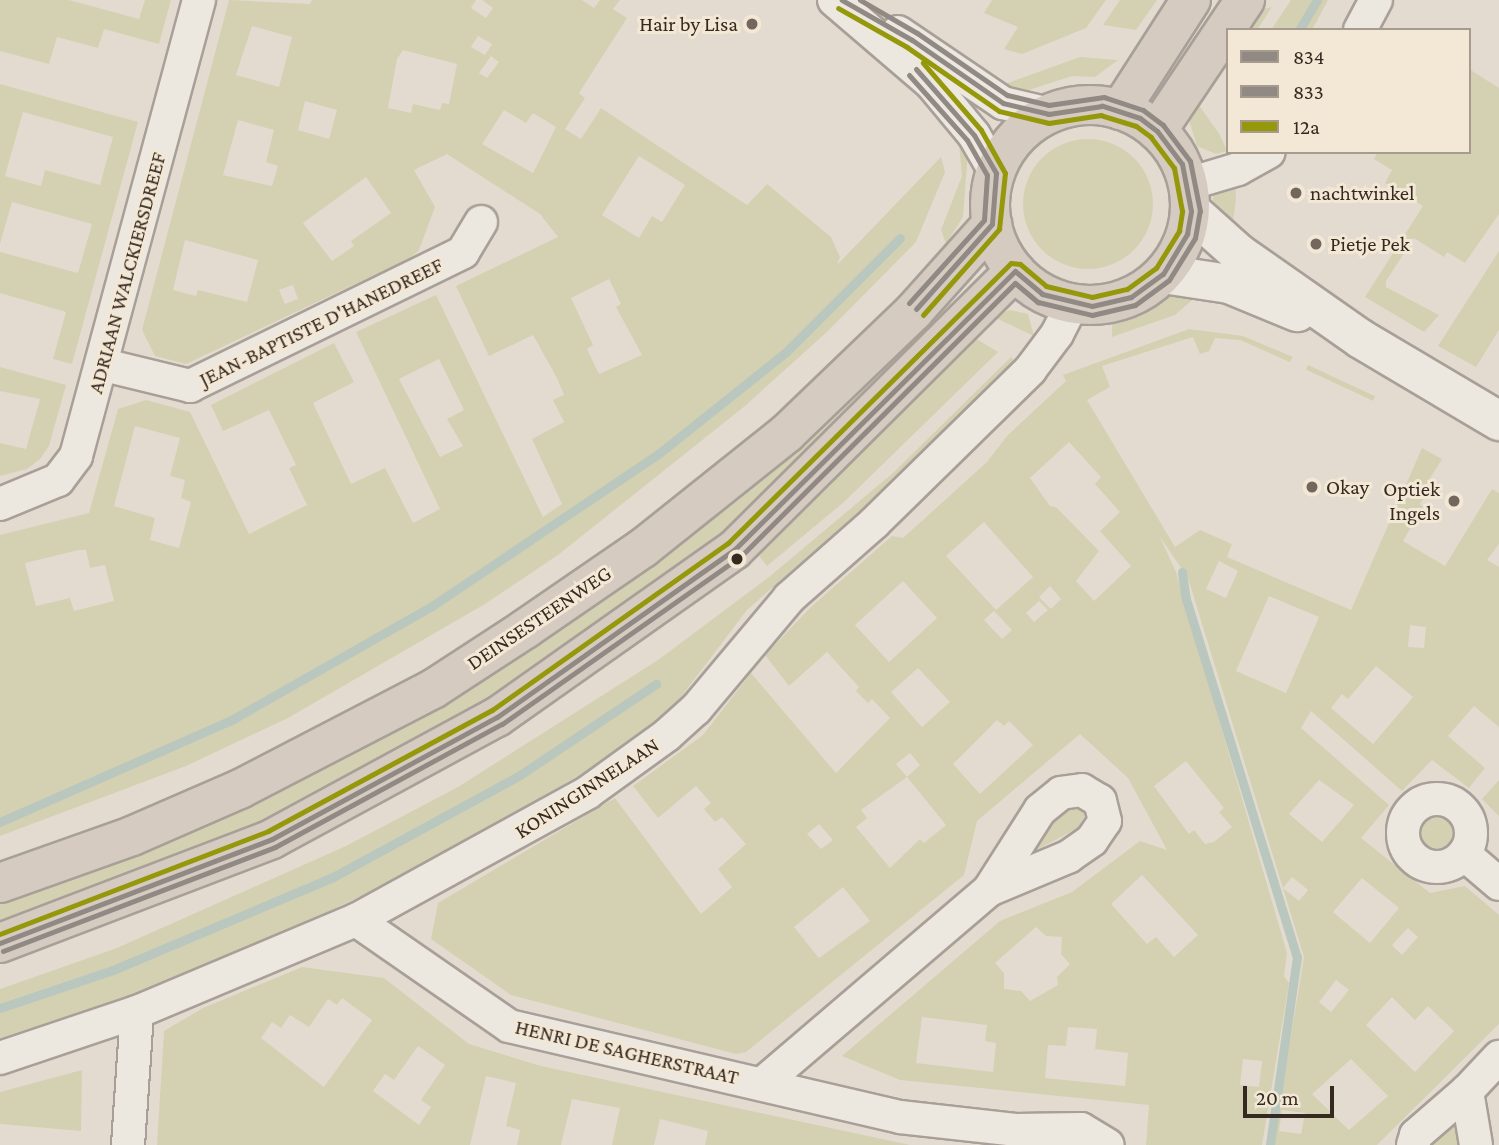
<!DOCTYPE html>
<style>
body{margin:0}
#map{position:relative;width:1499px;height:1145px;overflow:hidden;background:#e3dbcf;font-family:"Crimson Pro",serif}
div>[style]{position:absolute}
.green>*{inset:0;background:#d4d1b2;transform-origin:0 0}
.round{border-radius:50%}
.stream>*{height:9px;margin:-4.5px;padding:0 4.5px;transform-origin:4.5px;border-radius:4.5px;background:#b9c7be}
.roads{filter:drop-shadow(2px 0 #a8a098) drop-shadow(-2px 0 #a8a098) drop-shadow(0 2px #a8a098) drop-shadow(0 -2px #a8a098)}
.street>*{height:32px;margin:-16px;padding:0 16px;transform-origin:16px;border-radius:16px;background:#ece7df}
.street>.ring{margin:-16px;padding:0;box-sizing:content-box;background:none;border:32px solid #ece7df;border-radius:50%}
.secondary>*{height:38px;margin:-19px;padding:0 19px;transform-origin:19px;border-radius:19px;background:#ece7df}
.highway>*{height:38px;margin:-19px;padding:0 19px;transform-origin:19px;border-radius:19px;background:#d5cbc0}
.highway>.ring{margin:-19px;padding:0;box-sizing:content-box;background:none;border:38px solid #d5cbc0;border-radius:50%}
.bus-1>*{height:5px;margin:-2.5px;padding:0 2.5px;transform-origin:2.5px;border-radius:2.5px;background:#908984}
.bus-2>*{height:5px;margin:-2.5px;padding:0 2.5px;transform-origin:2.5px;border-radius:2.5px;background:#908984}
.bus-3>*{height:5px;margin:-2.5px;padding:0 2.5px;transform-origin:2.5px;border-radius:2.5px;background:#95980b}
.dots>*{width:19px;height:19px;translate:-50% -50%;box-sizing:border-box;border:4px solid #f3e7d5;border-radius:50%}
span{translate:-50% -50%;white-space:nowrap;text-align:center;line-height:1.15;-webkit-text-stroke:6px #f3e7d5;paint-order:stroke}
.poi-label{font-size:21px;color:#362920}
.right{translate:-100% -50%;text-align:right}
.left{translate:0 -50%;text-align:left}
.street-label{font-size:21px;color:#362920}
.legend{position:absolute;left:1226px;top:28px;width:245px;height:126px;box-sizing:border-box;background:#f3e7d5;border:2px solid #a79b8d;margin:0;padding:9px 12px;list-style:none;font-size:21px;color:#362920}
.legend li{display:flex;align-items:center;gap:14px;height:35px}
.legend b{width:35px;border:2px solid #a79b8d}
.scale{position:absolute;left:1243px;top:1086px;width:91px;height:32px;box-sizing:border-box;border:4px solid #362920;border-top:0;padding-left:9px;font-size:21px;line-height:24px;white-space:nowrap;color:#362920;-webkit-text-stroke:5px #f3e7d5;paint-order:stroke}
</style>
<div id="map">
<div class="green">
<div style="clip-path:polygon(0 0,69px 0,139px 19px,145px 0,171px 0,159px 44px,104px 29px,98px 48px,57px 37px,49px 64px,0 51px)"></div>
<div style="clip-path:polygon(evenodd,229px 0,310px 4px,312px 0,476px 0,471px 8px,486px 18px,493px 8px,482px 0,582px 0,594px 8px,600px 0,620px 0,613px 9px,627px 18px,579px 93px,585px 98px,565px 129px,581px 139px,601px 108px,747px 205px,767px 184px,831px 237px,840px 257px,837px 265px,941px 157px,945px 172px,916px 242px,829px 330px,745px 406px,558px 555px,485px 604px,288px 718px,186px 766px,0 836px,0 535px,89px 513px,118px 409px,146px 400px,190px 412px,249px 534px,307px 505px,289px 468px,296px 465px,269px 410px,223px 431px,211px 405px,334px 343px,354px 382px,313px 403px,351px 484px,385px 468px,413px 523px,440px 509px,356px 332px,436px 295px,543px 517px,562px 504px,532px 439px,564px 422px,553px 400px,564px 395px,557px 378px,533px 335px,489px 356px,456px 286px,558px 237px,540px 214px,447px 154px,414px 170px,435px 207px,419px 250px,410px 258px,186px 364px,155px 356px,142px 330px,229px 0,252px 26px,292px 37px,279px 87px,236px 75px,252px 26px,229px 0,478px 36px,492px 44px,485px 55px,471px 47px,478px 36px,229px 0,403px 50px,457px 64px,449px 104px,442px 103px,440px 110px,413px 104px,411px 113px,388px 108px,397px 59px,403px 50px,229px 0,491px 56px,499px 62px,487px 78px,479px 73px,491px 56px,229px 0,305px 101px,337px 110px,329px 139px,298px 130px,305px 101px,229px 0,504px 110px,526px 123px,533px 113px,556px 127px,533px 173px,482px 144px,504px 110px,229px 0,238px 120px,274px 130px,266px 162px,278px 166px,272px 186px,223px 175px,238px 120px,229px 0,639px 156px,685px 185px,662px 222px,652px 216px,639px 238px,602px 215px,639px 156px,229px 0,366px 177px,391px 213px,351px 241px,354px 246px,332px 261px,303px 223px,366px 177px,229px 0,185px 240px,258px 260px,247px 302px,198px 290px,196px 296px,173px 290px,185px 240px,229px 0,609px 279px,621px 304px,616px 307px,642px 355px,599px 374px,587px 349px,593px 345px,571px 298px,609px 279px,229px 0,293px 285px,298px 299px,285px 304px,279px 290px,293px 285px,229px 0,439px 359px,464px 410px,447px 419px,463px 446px,440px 457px,399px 379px,439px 359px,229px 0,135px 426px,180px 438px,170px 476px,185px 480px,181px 498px,191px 502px,179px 548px,150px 540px,155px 518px,114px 506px,135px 426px,229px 0,79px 550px,86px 550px,90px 568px,105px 565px,114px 601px,74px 611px,70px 598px,36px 606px,25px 563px,79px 550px)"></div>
<div style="clip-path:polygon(992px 0,1106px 0,1086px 28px,1022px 54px,1004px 49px,1018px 27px,984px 13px)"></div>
<div style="clip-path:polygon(1120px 0,1157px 0,1136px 30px,1103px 25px)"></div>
<div style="clip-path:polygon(1291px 0,1328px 0,1312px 30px,1271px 30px)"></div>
<div style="clip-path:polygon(1272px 7px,1257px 30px,1239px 30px,1252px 11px)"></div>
<div style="clip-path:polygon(1080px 57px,1118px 60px,1095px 77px,1072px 76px,1029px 90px,999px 86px)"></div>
<div style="clip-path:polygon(1469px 69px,1499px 88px,1499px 214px,1465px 263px,1447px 252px,1444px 257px,1414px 238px,1386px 281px,1386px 287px,1439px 315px,1424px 332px,1365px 297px,1423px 206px,1385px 183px,1392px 170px,1374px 159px,1378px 152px,1469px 152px)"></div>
<div style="clip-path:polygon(evenodd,0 84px,138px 122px,72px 364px,53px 359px,66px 312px,0 293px,0 252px,78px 273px,92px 224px,12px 202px,0 244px,0 84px,23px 112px,113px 137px,100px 185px,45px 170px,41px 186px,5px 176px,23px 112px)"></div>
<div style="clip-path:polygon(1196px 101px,1220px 135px,1227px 151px,1216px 154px,1197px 146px,1189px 120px)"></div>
<div style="clip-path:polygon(958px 134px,968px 152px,963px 217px,946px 244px,941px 230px,962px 176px)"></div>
<div class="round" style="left:1023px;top:139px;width:130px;height:130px"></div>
<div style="clip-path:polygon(1235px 184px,1236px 200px,1231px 234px,1212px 206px,1213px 196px,1221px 188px)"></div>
<div style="clip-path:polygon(1499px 251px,1499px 330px,1476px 367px,1438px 346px)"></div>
<div style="clip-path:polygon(1205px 289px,1175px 315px,1112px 337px,1112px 323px,1152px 309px,1172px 294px)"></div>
<div style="clip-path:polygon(945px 298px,952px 304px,718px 540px,536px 670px,436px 730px,276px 814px,175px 859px,0 924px,0 901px,164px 839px,354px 750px)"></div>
<div style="clip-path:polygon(1010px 310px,1028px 314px,1034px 336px,998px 319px,997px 315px)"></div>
<div style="clip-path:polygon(evenodd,1189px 329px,1243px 336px,1293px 357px,1290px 362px,1240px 340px,1215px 338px,1209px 351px,1200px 354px,1193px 337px,1102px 366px,1110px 387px,1087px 400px,1175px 547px,1200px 530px,1232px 544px,1227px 557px,1351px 610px,1422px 448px,1442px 459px,1429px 480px,1433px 483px,1420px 504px,1423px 507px,1403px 541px,1445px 566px,1492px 489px,1499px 493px,1499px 544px,1487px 560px,1499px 567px,1499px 727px,1474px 706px,1448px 736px,1485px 768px,1469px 788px,1432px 760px,1402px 791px,1311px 711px,1301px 728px,1389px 805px,1361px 838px,1430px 893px,1465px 886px,1499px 915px,1499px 1024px,1377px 1145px,1273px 1145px,1304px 957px,1188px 578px,1160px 537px,1176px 572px,1287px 953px,1284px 976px,1289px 983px,1262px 1145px,1146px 1145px,1149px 1105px,900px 1080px,842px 1056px,1000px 921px,1072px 892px,1140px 841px,1167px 850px,1128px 778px,1080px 734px,977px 821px,964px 875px,746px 1052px,736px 1054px,511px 995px,431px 939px,438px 903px,615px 798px,701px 914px,732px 887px,718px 869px,746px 844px,722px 817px,715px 822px,704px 809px,711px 803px,696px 786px,658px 818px,633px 786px,703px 735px,751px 673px,836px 773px,890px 718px,872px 699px,868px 703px,856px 691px,859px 687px,827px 652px,789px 686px,765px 655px,812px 606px,892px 536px,903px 538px,987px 462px,1007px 436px,1066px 381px,1063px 375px,1189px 329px,1069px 442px,1101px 477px,1095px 484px,1120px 512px,1100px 531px,1131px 566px,1094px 601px,1076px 581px,1099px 551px,1056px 507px,1050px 506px,1030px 478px,1069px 442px,1189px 329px,984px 522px,1033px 577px,996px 610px,946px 556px,984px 522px,1189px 329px,1219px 561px,1238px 571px,1226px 598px,1206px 589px,1219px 561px,1189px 329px,903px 581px,937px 618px,889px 662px,855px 625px,903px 581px,1189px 329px,1050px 586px,1061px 599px,1051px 609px,1039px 597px,1050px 586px,1189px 329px,1269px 596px,1319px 617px,1286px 693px,1236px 671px,1269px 596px,1189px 329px,1039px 601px,1048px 610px,1034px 622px,1026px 613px,1039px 601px,1189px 329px,994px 611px,1012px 630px,1002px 639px,984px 620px,994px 611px,1189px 329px,1410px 625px,1426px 627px,1424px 648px,1408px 647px,1410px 625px,1189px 329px,1376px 666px,1413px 697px,1373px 744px,1331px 708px,1342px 694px,1348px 699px,1376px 666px,1189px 329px,918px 668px,950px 702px,922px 727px,891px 692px,918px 668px,1189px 329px,997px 720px,1004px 726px,1009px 721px,1033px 745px,980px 794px,953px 764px,997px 720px,1189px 329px,910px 753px,920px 765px,907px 777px,896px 764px,910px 753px,1189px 329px,1186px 761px,1224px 808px,1219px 812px,1232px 827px,1214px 842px,1205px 844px,1194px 830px,1189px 834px,1154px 786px,1186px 761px,1189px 329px,907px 777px,946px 825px,924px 843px,920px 839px,890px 868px,856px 827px,867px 818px,861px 810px,907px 777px,1189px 329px,1319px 780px,1354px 805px,1322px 842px,1289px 814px,1319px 780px,1189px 329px,819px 824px,833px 840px,821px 849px,807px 834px,819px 824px,1189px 329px,1142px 875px,1198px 935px,1174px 957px,1156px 937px,1147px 944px,1111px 904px,1142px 875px,1189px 329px,1292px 877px,1308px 890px,1299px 901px,1283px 888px,1292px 877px,1189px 329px,1362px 878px,1399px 908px,1370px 943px,1333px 912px,1362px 878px,1189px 329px,843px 887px,870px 921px,819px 958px,794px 927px,843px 887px,1189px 329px,1036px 927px,1046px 936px,1062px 937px,1061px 954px,1070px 964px,1057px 977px,1058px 985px,1030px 1001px,1021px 991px,1004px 989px,1004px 973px,995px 963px,1036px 927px,1189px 329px,1408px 928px,1418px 937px,1402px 955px,1392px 945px,1408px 928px,1189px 329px,1336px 980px,1349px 990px,1331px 1012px,1319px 1002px,1336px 980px,1189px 329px,1392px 997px,1415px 1020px,1428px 1006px,1454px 1031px,1415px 1072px,1366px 1025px,1392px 997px,1189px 329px,922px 1017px,987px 1025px,985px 1041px,996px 1043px,993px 1072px,916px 1063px,922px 1017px,1189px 329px,1068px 1027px,1097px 1029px,1095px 1049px,1128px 1053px,1125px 1086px,1045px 1078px,1048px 1045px,1066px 1046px,1068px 1027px,1189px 329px,1243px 1059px,1262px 1061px,1259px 1087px,1240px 1085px,1243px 1059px,1189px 329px,1351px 1059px,1388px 1096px,1349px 1130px,1312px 1094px,1351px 1059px,1189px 329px,1282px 1110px,1305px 1113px,1301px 1134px,1279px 1131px,1282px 1110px)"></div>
<div style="clip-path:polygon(975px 338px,998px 352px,844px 502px,767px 566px,756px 552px)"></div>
<div style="clip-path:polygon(1011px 357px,1015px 361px,898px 477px,747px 610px,671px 710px,645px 732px,578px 776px,408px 873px,299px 926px,137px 994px,0 1038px,0 989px,117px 948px,346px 846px,458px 787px,658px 660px,769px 577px,893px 473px)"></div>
<div style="left:1308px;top:365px;width:74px;height:5px;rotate:25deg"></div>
<div style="clip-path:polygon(0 367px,66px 385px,49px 446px,40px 459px,27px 469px,0 476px,0 443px,26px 449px,40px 399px,0 391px)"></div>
<div style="clip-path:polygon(1499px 780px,1499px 816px,1482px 799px)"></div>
<div style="clip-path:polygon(1077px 804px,1087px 812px,1078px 828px,1025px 856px,1039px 832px,1066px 806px)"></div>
<div class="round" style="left:1417px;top:812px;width:42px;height:42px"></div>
<div style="clip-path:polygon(evenodd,302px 967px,384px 978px,469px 1044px,541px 1066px,910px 1145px,705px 1145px,708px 1131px,660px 1119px,654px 1145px,612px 1145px,620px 1108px,572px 1099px,561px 1145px,517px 1145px,520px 1130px,506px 1126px,516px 1083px,486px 1076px,470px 1145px,157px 1145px,164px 1031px,203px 1008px,302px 967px,342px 998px,372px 1020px,324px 1087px,261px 1038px,272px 1022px,281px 1028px,290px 1015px,309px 1027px,328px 999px,337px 1005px,342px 998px,302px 967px,418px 1046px,445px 1065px,421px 1100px,431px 1107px,419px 1125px,373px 1091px,385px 1074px,394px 1080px,418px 1046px)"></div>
<div style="clip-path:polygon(82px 1070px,81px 1131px,0 1124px,0 1092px)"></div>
<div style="clip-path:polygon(1453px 1121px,1462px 1145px,1424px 1145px)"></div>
</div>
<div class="stream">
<div style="left:1299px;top:30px;width:35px;rotate:-59deg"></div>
<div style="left:1182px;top:572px;width:27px;rotate:82deg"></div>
<div style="left:1186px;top:599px;width:375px;rotate:72.8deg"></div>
<div style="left:1297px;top:957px;width:190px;rotate:98.2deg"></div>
<div style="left:0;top:822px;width:255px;rotate:-23.8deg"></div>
<div style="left:233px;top:719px;width:229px;rotate:-29.6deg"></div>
<div style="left:432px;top:606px;width:271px;rotate:-33.9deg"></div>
<div style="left:657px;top:455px;width:165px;rotate:-38.6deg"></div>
<div style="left:786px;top:352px;width:161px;rotate:-45deg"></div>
<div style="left:0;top:1008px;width:119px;rotate:-18.6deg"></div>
<div style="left:113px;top:970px;width:239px;rotate:-22.9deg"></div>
<div style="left:333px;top:877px;width:213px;rotate:-28.6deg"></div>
<div style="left:520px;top:775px;width:164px;rotate:-33.8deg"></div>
</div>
<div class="roads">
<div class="street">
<div style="left:834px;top:0;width:128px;rotate:40.6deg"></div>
<div style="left:931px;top:83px;width:67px;rotate:50.4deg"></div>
<div style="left:974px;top:135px;width:44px;rotate:59.9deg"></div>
<div style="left:1360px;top:30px;width:34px;rotate:-62deg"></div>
<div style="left:898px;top:32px;width:127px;rotate:34.1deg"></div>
<div style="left:1003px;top:103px;width:47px;rotate:13.4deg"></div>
<div style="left:1188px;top:184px;width:52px;rotate:-16.7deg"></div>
<div style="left:1238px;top:169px;width:35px;rotate:-29deg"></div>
<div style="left:104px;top:365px;width:89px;rotate:13.7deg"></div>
<div style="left:190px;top:386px;width:304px;rotate:-26.1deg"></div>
<div style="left:463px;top:252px;width:35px;rotate:-59deg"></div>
<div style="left:0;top:504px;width:63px;rotate:-22.5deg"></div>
<div style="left:58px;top:480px;width:30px;rotate:-53deg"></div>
<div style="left:76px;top:456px;width:472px;rotate:-74.9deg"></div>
<div class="ring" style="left:1403px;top:799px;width:36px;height:36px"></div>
<div style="left:1464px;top:854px;width:46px;rotate:40.6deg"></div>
<div style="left:356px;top:920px;width:186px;rotate:34.7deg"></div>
<div style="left:509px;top:1026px;width:401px;rotate:13.1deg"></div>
<div style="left:900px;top:1117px;width:116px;rotate:6.4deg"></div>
<div style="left:1015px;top:1130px;width:66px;rotate:-0.9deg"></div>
<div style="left:1081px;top:1129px;width:31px;rotate:31deg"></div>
<div style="left:0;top:1058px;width:145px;rotate:-18.6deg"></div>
<div style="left:137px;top:1012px;width:238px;rotate:-22.8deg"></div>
<div style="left:356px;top:920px;width:264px;rotate:-28.8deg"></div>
<div style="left:587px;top:793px;width:99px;rotate:-35.9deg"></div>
<div style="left:667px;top:735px;width:39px;rotate:-42deg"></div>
<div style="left:696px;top:709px;width:145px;rotate:-50deg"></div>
<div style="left:789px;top:598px;width:113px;rotate:-41.4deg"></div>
<div style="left:874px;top:523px;width:219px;rotate:-44.4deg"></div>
<div style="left:1030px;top:370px;width:45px;rotate:-53.1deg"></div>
<div style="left:1057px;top:334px;width:34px;rotate:-63deg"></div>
<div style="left:762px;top:1084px;width:299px;rotate:-40.5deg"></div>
<div style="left:989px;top:890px;width:86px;rotate:-22.7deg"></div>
<div style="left:1068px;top:857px;width:29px;rotate:-35deg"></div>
<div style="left:1092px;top:840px;width:23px;rotate:-56deg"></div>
<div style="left:1105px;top:821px;width:21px;rotate:-104deg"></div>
<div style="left:1100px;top:801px;width:21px;rotate:-149deg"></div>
<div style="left:1082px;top:790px;width:21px;rotate:172deg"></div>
<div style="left:1061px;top:793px;width:27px;rotate:141deg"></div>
<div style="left:1040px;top:810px;width:95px;rotate:122.5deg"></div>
<div style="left:128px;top:1145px;width:133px;rotate:-86.1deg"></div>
<div style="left:1413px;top:1145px;width:10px;rotate:-73deg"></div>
<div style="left:1416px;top:1135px;width:67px;rotate:-40.8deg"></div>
<div style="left:1476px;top:1145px;width:55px;rotate:-99.5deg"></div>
<div style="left:1467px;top:1091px;width:47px;rotate:-46.7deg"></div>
</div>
<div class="secondary">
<div style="left:1191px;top:211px;width:63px;rotate:41.8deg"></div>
<div style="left:1238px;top:253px;width:150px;rotate:35deg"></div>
<div style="left:1361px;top:339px;width:161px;rotate:30.7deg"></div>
<div style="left:1163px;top:274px;width:67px;rotate:8.6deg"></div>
<div style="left:1229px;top:284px;width:74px;rotate:22.4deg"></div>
</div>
<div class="highway">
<div class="ring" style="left:990px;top:105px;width:162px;height:162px"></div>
<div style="left:1120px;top:110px;width:131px;rotate:-57.2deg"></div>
<div style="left:1157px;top:131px;width:158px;rotate:-56.1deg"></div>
<div style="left:0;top:883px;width:140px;rotate:-19.6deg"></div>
<div style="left:132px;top:836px;width:118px;rotate:-23.5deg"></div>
<div style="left:240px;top:789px;width:217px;rotate:-27.4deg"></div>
<div style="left:433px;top:689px;width:110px;rotate:-33.1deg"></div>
<div style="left:525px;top:629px;width:143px;rotate:-34.5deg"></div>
<div style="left:643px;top:548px;width:184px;rotate:-38.6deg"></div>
<div style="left:787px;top:433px;width:176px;rotate:-43.8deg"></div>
<div style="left:914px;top:311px;width:117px;rotate:-48.1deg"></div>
<div style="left:0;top:943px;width:291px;rotate:-20.9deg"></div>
<div style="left:272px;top:839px;width:256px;rotate:-28.5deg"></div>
<div style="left:497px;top:717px;width:290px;rotate:-35.2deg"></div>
<div style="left:734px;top:550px;width:396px;rotate:-44.8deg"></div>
</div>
</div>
<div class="bus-1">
<div style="left:916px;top:69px;width:88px;rotate:48.7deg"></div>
<div style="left:974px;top:135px;width:44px;rotate:59.9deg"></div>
<div style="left:996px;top:173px;width:51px;rotate:94.5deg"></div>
<div style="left:992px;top:224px;width:114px;rotate:131.8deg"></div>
<div style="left:0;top:943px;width:291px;rotate:-20.9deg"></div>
<div style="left:272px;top:839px;width:256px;rotate:-28.5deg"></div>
<div style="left:497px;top:717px;width:290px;rotate:-35.2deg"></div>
<div style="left:734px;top:550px;width:396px;rotate:-44.8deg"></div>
<div style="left:1015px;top:271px;width:35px;rotate:40deg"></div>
<div style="left:1042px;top:294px;width:51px;rotate:13.5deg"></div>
<div style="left:1092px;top:306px;width:40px;rotate:-13deg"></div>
<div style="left:1131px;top:297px;width:39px;rotate:-36deg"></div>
<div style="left:1163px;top:274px;width:47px;rotate:-59deg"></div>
<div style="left:1187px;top:234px;width:23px;rotate:-80deg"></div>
<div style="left:1191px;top:211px;width:48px;rotate:-100.8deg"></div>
<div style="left:1182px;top:164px;width:41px;rotate:-127.1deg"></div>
<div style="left:1157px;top:131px;width:21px;rotate:-143deg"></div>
<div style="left:1140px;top:118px;width:40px;rotate:-162deg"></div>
<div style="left:1102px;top:106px;width:54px;rotate:171.4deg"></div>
<div style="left:1049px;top:114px;width:47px;rotate:-166.6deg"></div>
<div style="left:1003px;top:103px;width:111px;rotate:-145.3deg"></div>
<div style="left:912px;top:40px;width:81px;rotate:-150.3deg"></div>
</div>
<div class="bus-2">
<div style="left:909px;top:75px;width:87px;rotate:48.3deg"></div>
<div style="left:967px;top:140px;width:40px;rotate:60.3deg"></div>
<div style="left:987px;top:175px;width:45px;rotate:93.8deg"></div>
<div style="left:984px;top:220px;width:112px;rotate:132.1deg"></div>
<div style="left:3px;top:951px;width:291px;rotate:-20.9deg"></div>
<div style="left:275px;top:847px;width:258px;rotate:-28.5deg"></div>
<div style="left:502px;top:724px;width:291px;rotate:-35.1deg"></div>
<div style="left:740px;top:557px;width:388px;rotate:-44.9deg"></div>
<div style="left:1015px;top:283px;width:30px;rotate:40deg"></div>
<div style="left:1038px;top:302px;width:56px;rotate:13.5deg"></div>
<div style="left:1092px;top:315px;width:44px;rotate:-13.1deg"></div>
<div style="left:1135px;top:305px;width:42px;rotate:-36.3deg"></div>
<div style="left:1169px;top:280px;width:49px;rotate:-58.2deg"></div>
<div style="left:1195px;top:238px;width:27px;rotate:-80deg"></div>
<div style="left:1200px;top:211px;width:51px;rotate:-101.3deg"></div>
<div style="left:1190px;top:161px;width:45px;rotate:-126.9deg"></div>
<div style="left:1163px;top:125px;width:25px;rotate:-143deg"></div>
<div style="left:1143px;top:110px;width:41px;rotate:-161.6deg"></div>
<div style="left:1104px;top:97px;width:56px;rotate:171.7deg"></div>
<div style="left:1049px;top:105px;width:43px;rotate:-166.6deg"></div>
<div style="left:1007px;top:95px;width:109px;rotate:-145.4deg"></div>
<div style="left:917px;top:33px;width:66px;rotate:-149.9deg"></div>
</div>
<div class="bus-3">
<div style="left:923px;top:315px;width:115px;rotate:-48.5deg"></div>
<div style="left:999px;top:229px;width:56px;rotate:-83.9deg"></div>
<div style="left:1005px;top:173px;width:49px;rotate:-119.2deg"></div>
<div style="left:981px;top:130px;width:89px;rotate:-130.9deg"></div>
<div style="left:0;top:934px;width:287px;rotate:-21deg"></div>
<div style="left:268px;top:831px;width:255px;rotate:-28.4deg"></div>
<div style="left:492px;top:710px;width:289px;rotate:-35.3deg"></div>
<div style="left:728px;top:543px;width:398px;rotate:-44.7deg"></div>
<div style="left:1011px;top:263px;width:9px;rotate:6deg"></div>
<div style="left:1020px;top:264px;width:34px;rotate:40deg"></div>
<div style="left:1046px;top:286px;width:47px;rotate:13.4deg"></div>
<div style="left:1092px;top:297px;width:36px;rotate:-13deg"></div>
<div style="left:1127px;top:289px;width:36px;rotate:-36deg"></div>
<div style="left:1156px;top:268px;width:44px;rotate:-58.1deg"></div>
<div style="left:1179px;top:231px;width:20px;rotate:-81deg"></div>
<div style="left:1182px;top:211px;width:44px;rotate:-100.5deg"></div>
<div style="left:1174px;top:168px;width:39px;rotate:-127deg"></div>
<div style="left:1151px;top:137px;width:19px;rotate:-144deg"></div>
<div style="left:1136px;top:126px;width:37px;rotate:-163deg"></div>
<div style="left:1101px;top:115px;width:53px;rotate:171.3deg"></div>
<div style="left:1049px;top:123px;width:51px;rotate:-166.5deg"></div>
<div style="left:999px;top:111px;width:112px;rotate:-145.2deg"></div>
<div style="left:907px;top:47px;width:79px;rotate:-150.5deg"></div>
</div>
<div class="dots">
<div style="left:752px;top:24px;background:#73675d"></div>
<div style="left:1296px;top:193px;background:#73675d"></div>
<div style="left:1316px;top:244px;background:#73675d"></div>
<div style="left:1312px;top:487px;background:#73675d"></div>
<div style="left:1454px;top:501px;background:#73675d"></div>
<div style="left:737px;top:559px;background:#362920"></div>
</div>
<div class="poi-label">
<span class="right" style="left:738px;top:24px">Hair by Lisa</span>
<span class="left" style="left:1310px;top:193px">nachtwinkel</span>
<span class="left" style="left:1330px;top:244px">Pietje Pek</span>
<span class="left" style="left:1326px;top:487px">Okay</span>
<span class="right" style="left:1440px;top:501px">Optiek<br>Ingels</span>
</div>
<div class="street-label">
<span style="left:127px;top:273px;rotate:-75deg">ADRIAAN WALCKIERSDREEF</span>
<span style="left:321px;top:322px;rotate:-26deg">JEAN-BAPTISTE D'HANEDREEF</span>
<span style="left:539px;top:618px;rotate:-34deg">DEINSESTEENWEG</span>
<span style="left:587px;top:788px;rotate:-33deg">KONINGINNELAAN</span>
<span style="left:627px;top:1052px;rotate:13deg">HENRI DE SAGHERSTRAAT</span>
</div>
<ul class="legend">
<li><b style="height:9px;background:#908984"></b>834</li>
<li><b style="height:9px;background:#908984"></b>833</li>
<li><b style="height:9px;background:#95980b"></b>12a</li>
</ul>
<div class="scale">20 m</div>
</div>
